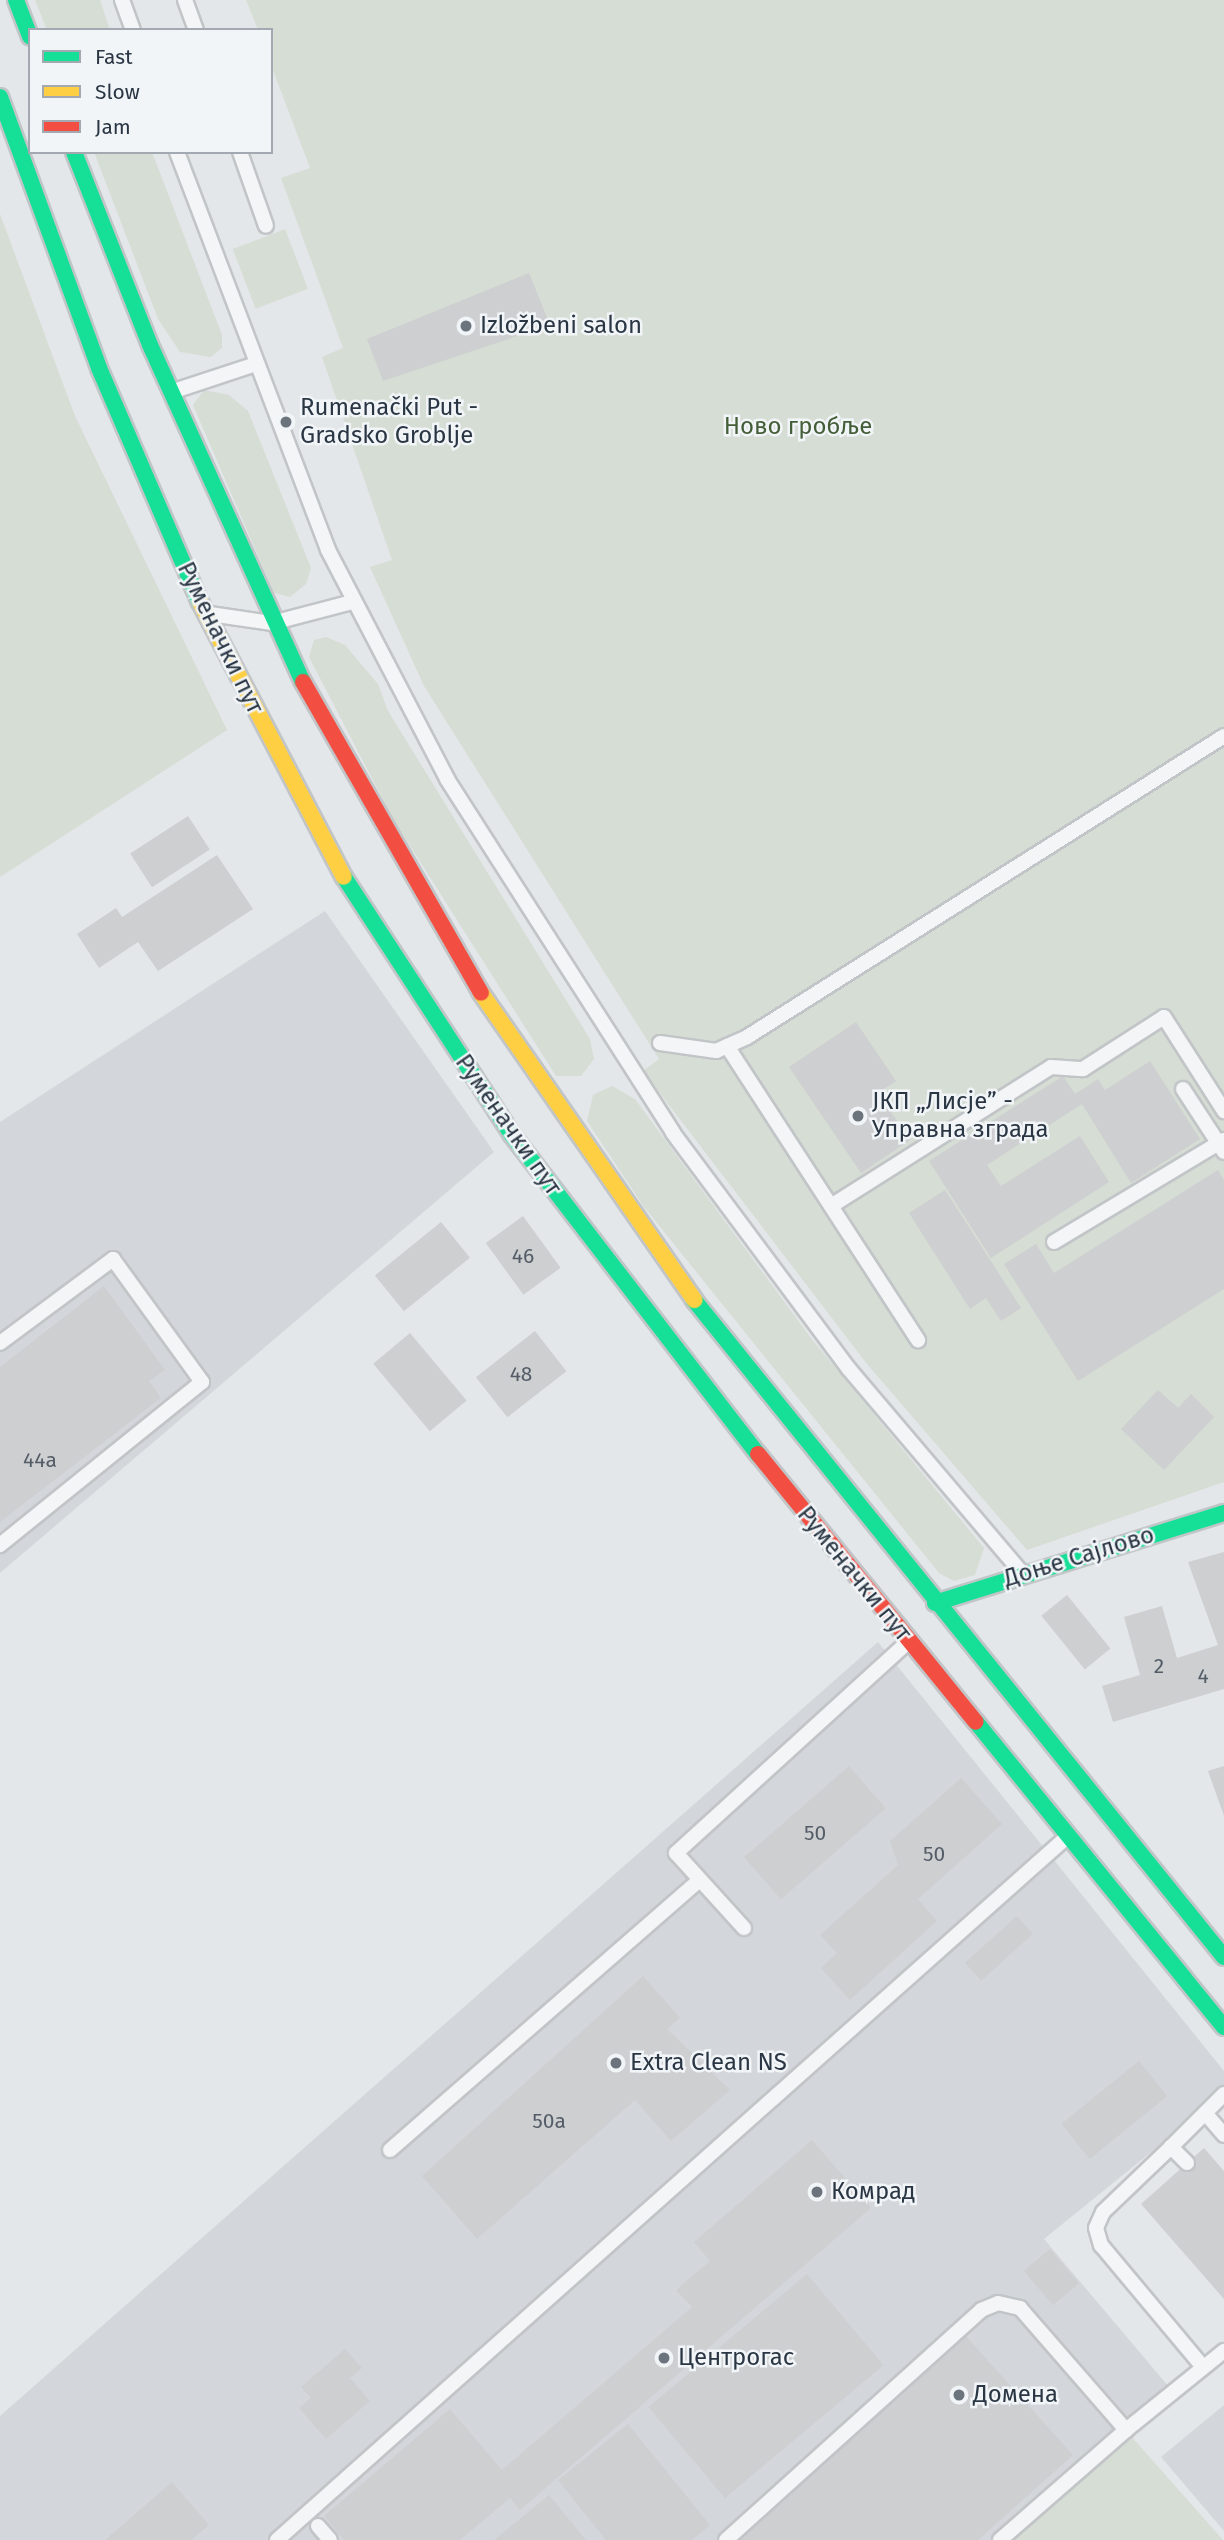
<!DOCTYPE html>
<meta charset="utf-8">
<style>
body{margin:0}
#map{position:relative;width:1224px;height:2540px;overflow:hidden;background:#e4e7e9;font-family:"Fira Sans",sans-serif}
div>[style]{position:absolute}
.built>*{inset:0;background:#d3d7dc}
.green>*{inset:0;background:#d6ddd5;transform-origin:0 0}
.building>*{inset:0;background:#cdcfd1;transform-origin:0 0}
.roads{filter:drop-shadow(2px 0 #c2c5c7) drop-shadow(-2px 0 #c2c5c7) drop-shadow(0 2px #c2c5c7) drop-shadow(0 -2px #c2c5c7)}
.lane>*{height:14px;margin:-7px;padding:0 7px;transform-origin:7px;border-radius:7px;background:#f3f5f6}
.fast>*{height:16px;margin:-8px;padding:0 8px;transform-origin:8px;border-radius:8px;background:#16e098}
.slow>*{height:16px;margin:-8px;padding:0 8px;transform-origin:8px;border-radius:8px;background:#ffcf43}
.jam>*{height:16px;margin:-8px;padding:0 8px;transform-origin:8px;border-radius:8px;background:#f24e42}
.dots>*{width:19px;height:19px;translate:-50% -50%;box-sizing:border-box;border:4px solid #f2f5f8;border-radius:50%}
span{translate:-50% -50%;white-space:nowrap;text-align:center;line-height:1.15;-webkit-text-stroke:5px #f2f5f8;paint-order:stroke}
.number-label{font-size:21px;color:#545d67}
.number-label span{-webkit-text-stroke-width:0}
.poi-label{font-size:24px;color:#2a3643}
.left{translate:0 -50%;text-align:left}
.park-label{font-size:24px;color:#445e38}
.street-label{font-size:24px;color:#2a3643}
.legend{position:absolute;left:28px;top:28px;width:245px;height:126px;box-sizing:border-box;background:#f2f5f8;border:2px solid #a2a9b0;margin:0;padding:9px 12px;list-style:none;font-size:21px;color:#2a3643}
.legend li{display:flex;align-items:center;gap:14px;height:35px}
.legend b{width:35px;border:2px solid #a2a9b0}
</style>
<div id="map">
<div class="built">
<div style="clip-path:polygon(325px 911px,494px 1152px,0 1573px,0 1122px)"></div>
<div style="clip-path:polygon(878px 1642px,1224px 2071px,1224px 2093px,1044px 2239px,1175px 2394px,1012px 2540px,0 2540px,0 2416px)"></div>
<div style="clip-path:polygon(1224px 2405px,1224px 2531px,1161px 2457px)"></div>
</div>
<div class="green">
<div style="clip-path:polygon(35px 0,100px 0,110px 30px,47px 30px)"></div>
<div style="clip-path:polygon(246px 0,1224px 0,1224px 1482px,1027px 1550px,867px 1364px,643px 1071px,659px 1059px,424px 686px,370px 567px,392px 560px,322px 357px,343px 348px,281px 178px,310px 168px,271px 65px,271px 30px,258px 30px)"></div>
<div style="clip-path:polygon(94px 152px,152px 152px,222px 335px,222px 348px,211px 357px,180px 352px,158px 319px)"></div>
<div style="clip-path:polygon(0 214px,75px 416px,227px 730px,0 877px)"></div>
<div style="left:285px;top:229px;width:64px;height:56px;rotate:69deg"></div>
<div style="clip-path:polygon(204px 390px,229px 395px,248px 411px,311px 568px,306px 584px,290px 597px,274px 593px,193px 405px)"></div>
<div style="clip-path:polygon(326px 637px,345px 645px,378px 684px,388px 711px,590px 1039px,594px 1059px,581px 1076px,556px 1076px,393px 819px,309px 657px,314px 640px)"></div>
<div style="clip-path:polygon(612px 1086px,635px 1099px,811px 1338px,984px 1548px,975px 1575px,954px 1581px,939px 1573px,644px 1207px,587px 1121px,593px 1095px)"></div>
<div style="clip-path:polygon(1130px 2435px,1223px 2540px,1012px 2540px)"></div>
</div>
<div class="building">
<div style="clip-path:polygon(529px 273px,550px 325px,383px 381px,367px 339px)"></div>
<div style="left:188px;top:816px;width:40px;height:69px;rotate:57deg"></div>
<div style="clip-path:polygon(217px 855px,253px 909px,158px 971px,138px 942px,99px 968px,77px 934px,116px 908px,122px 917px)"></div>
<div style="clip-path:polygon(856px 1022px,896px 1081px,878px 1093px,910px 1140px,861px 1173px,789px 1067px)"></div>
<div style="clip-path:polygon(1150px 1061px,1200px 1139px,1131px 1183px,1082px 1104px,987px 1165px,1001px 1186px,1080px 1136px,1109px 1182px,991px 1258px,929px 1161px,1063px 1076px,1075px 1094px,1098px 1079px,1105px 1090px)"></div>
<div style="clip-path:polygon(1218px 1170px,1224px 1180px,1224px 1289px,1078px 1381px,1004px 1264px,1036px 1244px,1054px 1273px)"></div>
<div style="clip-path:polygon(945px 1190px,1021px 1308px,1001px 1321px,986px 1298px,970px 1309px,909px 1213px)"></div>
<div style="left:523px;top:1216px;width:64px;height:46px;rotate:54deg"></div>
<div style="left:441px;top:1222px;width:46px;height:85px;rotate:51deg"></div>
<div style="clip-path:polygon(104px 1286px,165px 1370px,149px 1381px,161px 1398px,0 1522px,0 1367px)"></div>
<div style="left:535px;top:1331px;width:51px;height:75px;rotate:52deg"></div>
<div style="left:410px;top:1333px;width:88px;height:48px;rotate:50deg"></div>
<div style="clip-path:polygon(1158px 1390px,1178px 1408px,1191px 1394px,1214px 1417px,1164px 1470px,1121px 1429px)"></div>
<div style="clip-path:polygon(1224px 1552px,1224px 1689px,1113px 1722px,1102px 1686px,1140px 1675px,1124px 1617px,1162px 1606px,1177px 1658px,1218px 1645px,1188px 1562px)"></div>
<div style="left:1067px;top:1595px;width:69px;height:33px;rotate:51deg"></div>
<div style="left:849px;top:1766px;width:56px;height:139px;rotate:49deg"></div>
<div style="clip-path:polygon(1224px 1766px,1224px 1816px,1208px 1771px)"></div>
<div style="clip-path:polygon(961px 1778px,1002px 1824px,918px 1899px,937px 1921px,850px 2000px,821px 1968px,837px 1953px,820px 1935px,898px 1865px,890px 1841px)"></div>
<div style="left:1017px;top:1916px;width:24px;height:70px;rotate:48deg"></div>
<div style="clip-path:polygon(643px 1976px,680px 2018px,667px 2029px,730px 2090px,671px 2141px,635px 2100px,477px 2239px,422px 2176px)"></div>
<div style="left:1139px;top:2061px;width:45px;height:100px;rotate:51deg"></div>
<div style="clip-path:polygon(812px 2140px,871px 2208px,520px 2510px,510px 2498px,460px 2540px,344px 2540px,324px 2516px,450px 2409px,502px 2470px,692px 2307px,676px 2290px,710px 2261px,694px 2242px)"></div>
<div style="clip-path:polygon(1204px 2148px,1224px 2171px,1224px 2299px,1141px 2204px)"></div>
<div style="left:1050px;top:2249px;width:45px;height:34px;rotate:50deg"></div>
<div style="left:807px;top:2274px;width:119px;height:207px;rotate:50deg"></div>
<div style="clip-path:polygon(965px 2335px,1073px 2455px,978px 2540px,737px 2540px)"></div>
<div style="clip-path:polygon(345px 2349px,362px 2368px,350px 2378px,370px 2401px,326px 2439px,299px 2408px,311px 2398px,301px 2387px)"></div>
<div style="clip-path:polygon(628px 2424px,710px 2525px,692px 2540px,606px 2540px,558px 2480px)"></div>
<div style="clip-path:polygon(172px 2482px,209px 2525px,191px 2540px,105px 2540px)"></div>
<div style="clip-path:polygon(549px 2495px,586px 2540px,494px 2540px)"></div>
</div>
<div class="roads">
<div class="lane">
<div style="left:122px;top:0;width:32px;rotate:70deg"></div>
<div style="left:185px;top:0;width:32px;rotate:70deg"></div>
<div style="left:177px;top:152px;width:426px;rotate:69.2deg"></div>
<div style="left:328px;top:550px;width:258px;rotate:62.5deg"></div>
<div style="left:447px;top:779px;width:420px;rotate:57.4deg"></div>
<div style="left:673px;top:1133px;width:294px;rotate:53.3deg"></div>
<div style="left:849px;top:1369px;width:267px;rotate:49.7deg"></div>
<div style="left:240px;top:152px;width:78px;rotate:70.6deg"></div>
<div style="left:171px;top:392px;width:89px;rotate:-18.2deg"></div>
<div style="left:210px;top:614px;width:63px;rotate:8.3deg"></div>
<div style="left:272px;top:623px;width:83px;rotate:-14.7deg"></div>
<div style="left:660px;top:1043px;width:57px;rotate:8.1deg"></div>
<div style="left:716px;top:1051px;width:34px;rotate:-24deg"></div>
<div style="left:747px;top:1037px;width:564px;rotate:-32.25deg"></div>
<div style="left:727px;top:1046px;width:351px;rotate:57deg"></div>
<div style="left:1183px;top:1089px;width:75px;rotate:56.9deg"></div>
<div style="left:831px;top:1206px;width:260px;rotate:-32.3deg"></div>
<div style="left:1051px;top:1067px;width:32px;rotate:4deg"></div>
<div style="left:1083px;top:1069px;width:96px;rotate:-32.7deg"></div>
<div style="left:1164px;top:1017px;width:112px;rotate:57.4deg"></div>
<div style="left:1054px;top:1242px;width:198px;rotate:-31deg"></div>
<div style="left:0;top:1343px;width:141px;rotate:-36.6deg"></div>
<div style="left:113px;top:1259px;width:152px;rotate:54.1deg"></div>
<div style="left:202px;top:1382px;width:260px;rotate:141.1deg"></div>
<div style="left:744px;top:1928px;width:101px;rotate:-132.2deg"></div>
<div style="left:676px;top:1853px;width:315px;rotate:-42.3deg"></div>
<div style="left:1205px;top:2113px;width:29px;rotate:49deg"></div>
<div style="left:1171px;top:2147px;width:94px;rotate:136.3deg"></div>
<div style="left:1103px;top:2212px;width:17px;rotate:114deg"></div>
<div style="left:1096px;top:2228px;width:18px;rotate:74deg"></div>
<div style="left:1101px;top:2245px;width:159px;rotate:50.1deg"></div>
<div style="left:390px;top:2150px;width:411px;rotate:-41.1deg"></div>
<div style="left:1187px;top:2163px;width:23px;rotate:-135deg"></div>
<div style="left:1171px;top:2147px;width:75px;rotate:-45deg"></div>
<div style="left:318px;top:2526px;width:18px;rotate:49deg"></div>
<div style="left:277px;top:2540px;width:1059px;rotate:-41.67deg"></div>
<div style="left:726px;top:2540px;width:343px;rotate:-42deg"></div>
<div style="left:981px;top:2310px;width:18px;rotate:-22deg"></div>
<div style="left:998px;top:2303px;width:23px;rotate:13deg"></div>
<div style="left:1020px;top:2308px;width:162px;rotate:49deg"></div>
<div style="left:1126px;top:2430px;width:126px;rotate:-38.9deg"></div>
<div style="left:1000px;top:2540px;width:167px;rotate:-41.1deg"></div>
</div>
<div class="fast">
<div style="left:16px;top:0;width:39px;rotate:69deg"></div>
<div style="left:0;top:97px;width:289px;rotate:69.9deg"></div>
<div style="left:99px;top:368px;width:255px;rotate:66.7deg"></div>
<div style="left:74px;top:152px;width:207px;rotate:68.5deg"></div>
<div style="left:150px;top:345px;width:370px;rotate:65.6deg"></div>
<div style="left:344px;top:877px;width:308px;rotate:56.9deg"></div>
<div style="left:512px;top:1135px;width:403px;rotate:52.4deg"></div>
<div style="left:694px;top:1300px;width:844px;rotate:51.11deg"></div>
<div style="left:935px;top:1603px;width:303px;rotate:-17.3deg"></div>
<div style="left:976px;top:1722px;width:393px;rotate:50.9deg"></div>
</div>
<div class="slow">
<div style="left:200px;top:602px;width:310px;rotate:62.4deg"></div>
<div style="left:481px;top:993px;width:374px;rotate:55.2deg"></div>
</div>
<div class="jam">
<div style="left:303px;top:682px;width:358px;rotate:60.2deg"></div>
<div style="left:758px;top:1454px;width:345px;rotate:50.9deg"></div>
</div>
</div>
<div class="dots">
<div style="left:466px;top:326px;background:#6b747d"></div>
<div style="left:286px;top:422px;background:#6b747d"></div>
<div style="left:858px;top:1116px;background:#6b747d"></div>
<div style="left:616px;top:2063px;background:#6b747d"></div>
<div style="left:817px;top:2192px;background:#6b747d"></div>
<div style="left:664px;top:2358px;background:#6b747d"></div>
<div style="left:959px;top:2395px;background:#6b747d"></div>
</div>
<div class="number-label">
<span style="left:523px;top:1256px">46</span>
<span style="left:521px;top:1374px">48</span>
<span style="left:40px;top:1460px">44a</span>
<span style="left:1159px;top:1666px">2</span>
<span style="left:1203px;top:1676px">4</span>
<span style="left:815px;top:1833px">50</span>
<span style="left:934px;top:1854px">50</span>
<span style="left:549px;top:2121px">50a</span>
</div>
<div class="poi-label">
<span class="left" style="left:480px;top:326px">Izložbeni salon</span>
<span class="left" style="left:300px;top:422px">Rumenački Put -<br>Gradsko Groblje</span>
<span class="left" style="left:872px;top:1116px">ЈКП „Лисје” -<br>Управна зграда</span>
<span class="left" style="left:630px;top:2063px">Extra Clean NS</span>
<span class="left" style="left:831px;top:2192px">Комрад</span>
<span class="left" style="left:678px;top:2358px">Центрогас</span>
<span class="left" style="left:973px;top:2395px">Домена</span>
</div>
<div class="park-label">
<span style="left:798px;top:427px">Ново гробље</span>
</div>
<div class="street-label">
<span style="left:220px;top:638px;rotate:64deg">Руменачки пут</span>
<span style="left:508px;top:1125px;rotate:55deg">Руменачки пут</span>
<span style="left:1079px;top:1557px;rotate:-17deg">Доње Сајлово</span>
<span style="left:854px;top:1574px;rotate:51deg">Руменачки пут</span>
</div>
<ul class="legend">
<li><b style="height:9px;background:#16e098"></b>Fast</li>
<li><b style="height:9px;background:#ffcf43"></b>Slow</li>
<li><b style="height:9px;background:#f24e42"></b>Jam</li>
</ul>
</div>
